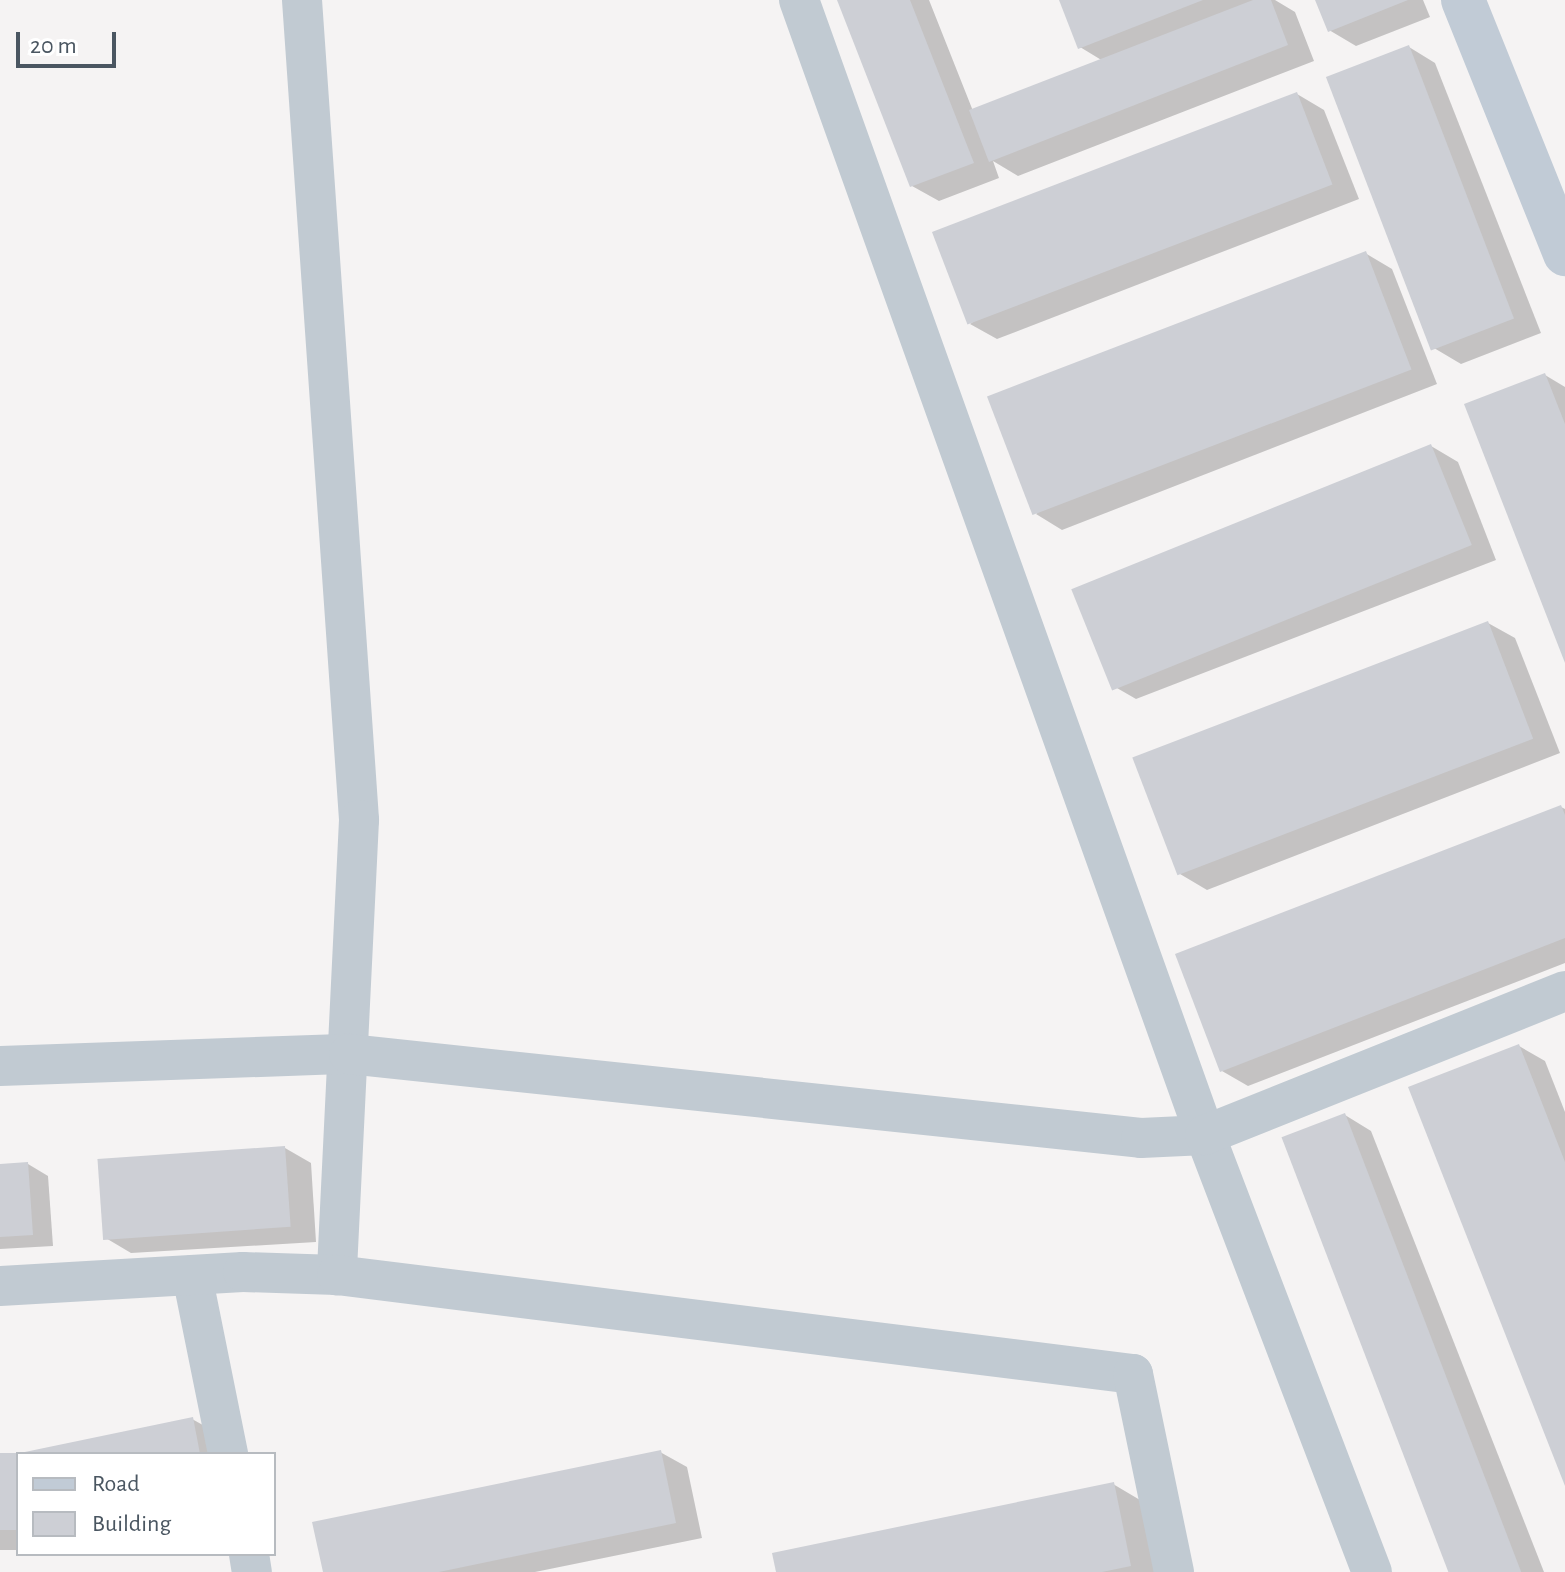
<!DOCTYPE html>
<style>
body{margin:0}
#map{position:relative;width:1565px;height:1572px;overflow:hidden;background:#f5f3f3;font-family:"Alegreya Sans",sans-serif}
div>[style]{position:absolute}
.shadow>*{inset:0;background:#0003;transform-origin:0 0}
.building>*{inset:0;background:#cdcfd5;transform-origin:0 0}
.street>*{height:40px;margin:-20px;padding:0 20px;transform-origin:20px;border-radius:20px;background:#c1cad2}
.secondary>*{height:44px;margin:-22px;padding:0 22px;transform-origin:22px;border-radius:22px;background:#c1cbd6}
span{translate:-50% -50%;white-space:nowrap;text-align:center;line-height:1.15;-webkit-text-stroke:6px #fff;paint-order:stroke}
.legend{position:absolute;left:16px;top:1452px;width:260px;height:104px;box-sizing:border-box;background:#fff;border:2px solid #b7bbc0;margin:0;padding:10px 14px;list-style:none;font-size:24px;color:#4a5661}
.legend li{display:flex;align-items:center;gap:16px;height:40px}
.legend b{width:40px;border:2px solid #b7bbc0}
.scale{position:absolute;left:16px;top:32px;width:100px;height:36px;box-sizing:border-box;border:4px solid #4a5661;border-top:0;padding-left:10px;font-size:24px;line-height:28px;white-space:nowrap;color:#4a5661;-webkit-text-stroke:6px #fff;paint-order:stroke}
</style>
<div id="map">
<div class="shadow">
<div style="clip-path:polygon(839px 0,929px 0,973px 111px,1103px 61px,1080px 47px,1061px 0,1275px 0,1295px 12px,1314px 61px,1018px 176px,993px 161px,999px 178px,939px 201px,912px 186px)"></div>
<div style="clip-path:polygon(1317px 0,1423px 0,1430px 17px,1356px 46px,1329px 30px)"></div>
<div style="clip-path:polygon(1409px 47px,1435px 63px,1541px 333px,1461px 364px,1434px 348px)"></div>
<div style="clip-path:polygon(1297px 94px,1324px 110px,1359px 199px,997px 339px,970px 324px)"></div>
<div style="clip-path:polygon(1365px 253px,1392px 269px,1437px 384px,1062px 530px,1036px 514px)"></div>
<div style="clip-path:polygon(1545px 375px,1565px 387px,1565px 658px)"></div>
<div style="clip-path:polygon(1431px 446px,1458px 462px,1496px 560px,1136px 699px,1110px 684px)"></div>
<div style="clip-path:polygon(1488px 623px,1515px 638px,1560px 753px,1207px 890px,1180px 874px)"></div>
<div style="clip-path:polygon(1561px 807px,1565px 809px,1565px 963px,1248px 1086px,1222px 1071px)"></div>
<div style="clip-path:polygon(1519px 1046px,1545px 1061px,1565px 1112px,1565px 1481px)"></div>
<div style="clip-path:polygon(1345px 1115px,1371px 1131px,1544px 1572px,1455px 1572px)"></div>
<div style="clip-path:polygon(285px 1148px,311px 1163px,316px 1242px,131px 1253px,104px 1237px)"></div>
<div style="clip-path:polygon(28px 1164px,48px 1176px,53px 1246px,0 1249px,0 1166px)"></div>
<div style="clip-path:polygon(192px 1419px,219px 1434px,223px 1454px,23px 1454px)"></div>
<div style="clip-path:polygon(660px 1452px,687px 1467px,702px 1538px,535px 1572px,325px 1572px)"></div>
<div style="left:18px;top:1455px;width:95px;height:18px;rotate:90deg"></div>
<div style="clip-path:polygon(1113px 1484px,1140px 1500px,1155px 1572px,778px 1572px)"></div>
</div>
<div class="building">
<div style="clip-path:polygon(837px 0,910px 0,974px 163px,910px 187px)"></div>
<div style="clip-path:polygon(1059px 0,1203px 0,1078px 49px)"></div>
<div style="clip-path:polygon(1253px 0,1271px 0,1288px 45px,989px 162px,969px 110px)"></div>
<div style="clip-path:polygon(1315px 0,1408px 0,1328px 32px)"></div>
<div style="left:1409px;top:45px;width:293px;height:89px;rotate:69deg"></div>
<div style="left:1297px;top:92px;width:99px;height:391px;rotate:69deg"></div>
<div style="left:1366px;top:251px;width:127px;height:406px;rotate:69deg"></div>
<div style="clip-path:polygon(1545px 373px,1565px 424px,1565px 663px,1464px 404px)"></div>
<div style="left:1431px;top:444px;width:109px;height:388px;rotate:68deg"></div>
<div style="left:1488px;top:621px;width:126px;height:381px;rotate:69deg"></div>
<div style="clip-path:polygon(1561px 805px,1565px 815px,1565px 938px,1220px 1072px,1175px 954px)"></div>
<div style="clip-path:polygon(1519px 1044px,1565px 1162px,1565px 1486px,1408px 1087px)"></div>
<div style="left:1345px;top:1113px;width:493px;height:68px;rotate:69deg"></div>
<div style="left:285px;top:1146px;width:81px;height:188px;rotate:86deg"></div>
<div style="clip-path:polygon(28px 1162px,33px 1235px,0 1237px,0 1164px)"></div>
<div style="clip-path:polygon(193px 1417px,200px 1454px,20px 1454px,20px 1453px)"></div>
<div style="clip-path:polygon(661px 1450px,676px 1523px,439px 1572px,323px 1572px,312px 1522px)"></div>
<div style="left:18px;top:1453px;width:77px;height:18px;rotate:90deg"></div>
<div style="clip-path:polygon(1114px 1482px,1131px 1566px,1102px 1572px,776px 1572px,772px 1553px)"></div>
</div>
<div class="street">
<div style="left:302px;top:0;width:822px;rotate:86.02deg"></div>
<div style="left:359px;top:820px;width:456px;rotate:92.8deg"></div>
<div style="left:799px;top:0;width:1205px;rotate:70.32deg"></div>
<div style="left:1205px;top:1135px;width:468px;rotate:69.1deg"></div>
<div style="left:0;top:1066px;width:349px;rotate:-2deg"></div>
<div style="left:349px;top:1054px;width:796px;rotate:6.05deg"></div>
<div style="left:1141px;top:1138px;width:64px;rotate:-2.7deg"></div>
<div style="left:1205px;top:1135px;width:388px;rotate:-21.8deg"></div>
<div style="left:192px;top:1275px;width:183px;rotate:78.6deg"></div>
<div style="left:0;top:1286px;width:243px;rotate:-3.3deg"></div>
<div style="left:243px;top:1272px;width:94px;rotate:1.8deg"></div>
<div style="left:337px;top:1275px;width:802px;rotate:7.09deg"></div>
<div style="left:1133px;top:1374px;width:202px;rotate:78.3deg"></div>
<div style="left:249px;top:1554px;width:18px;rotate:81deg"></div>
</div>
<div class="secondary">
<div style="left:1463px;top:0;width:274px;rotate:68.1deg"></div>
</div>
<ul class="legend">
<li><b style="height:10px;background:#c1cbd6"></b>Road</li>
<li><b style="height:22px;background:#cdcfd5"></b>Building</li>
</ul>
<div class="scale">20 m</div>
</div>
